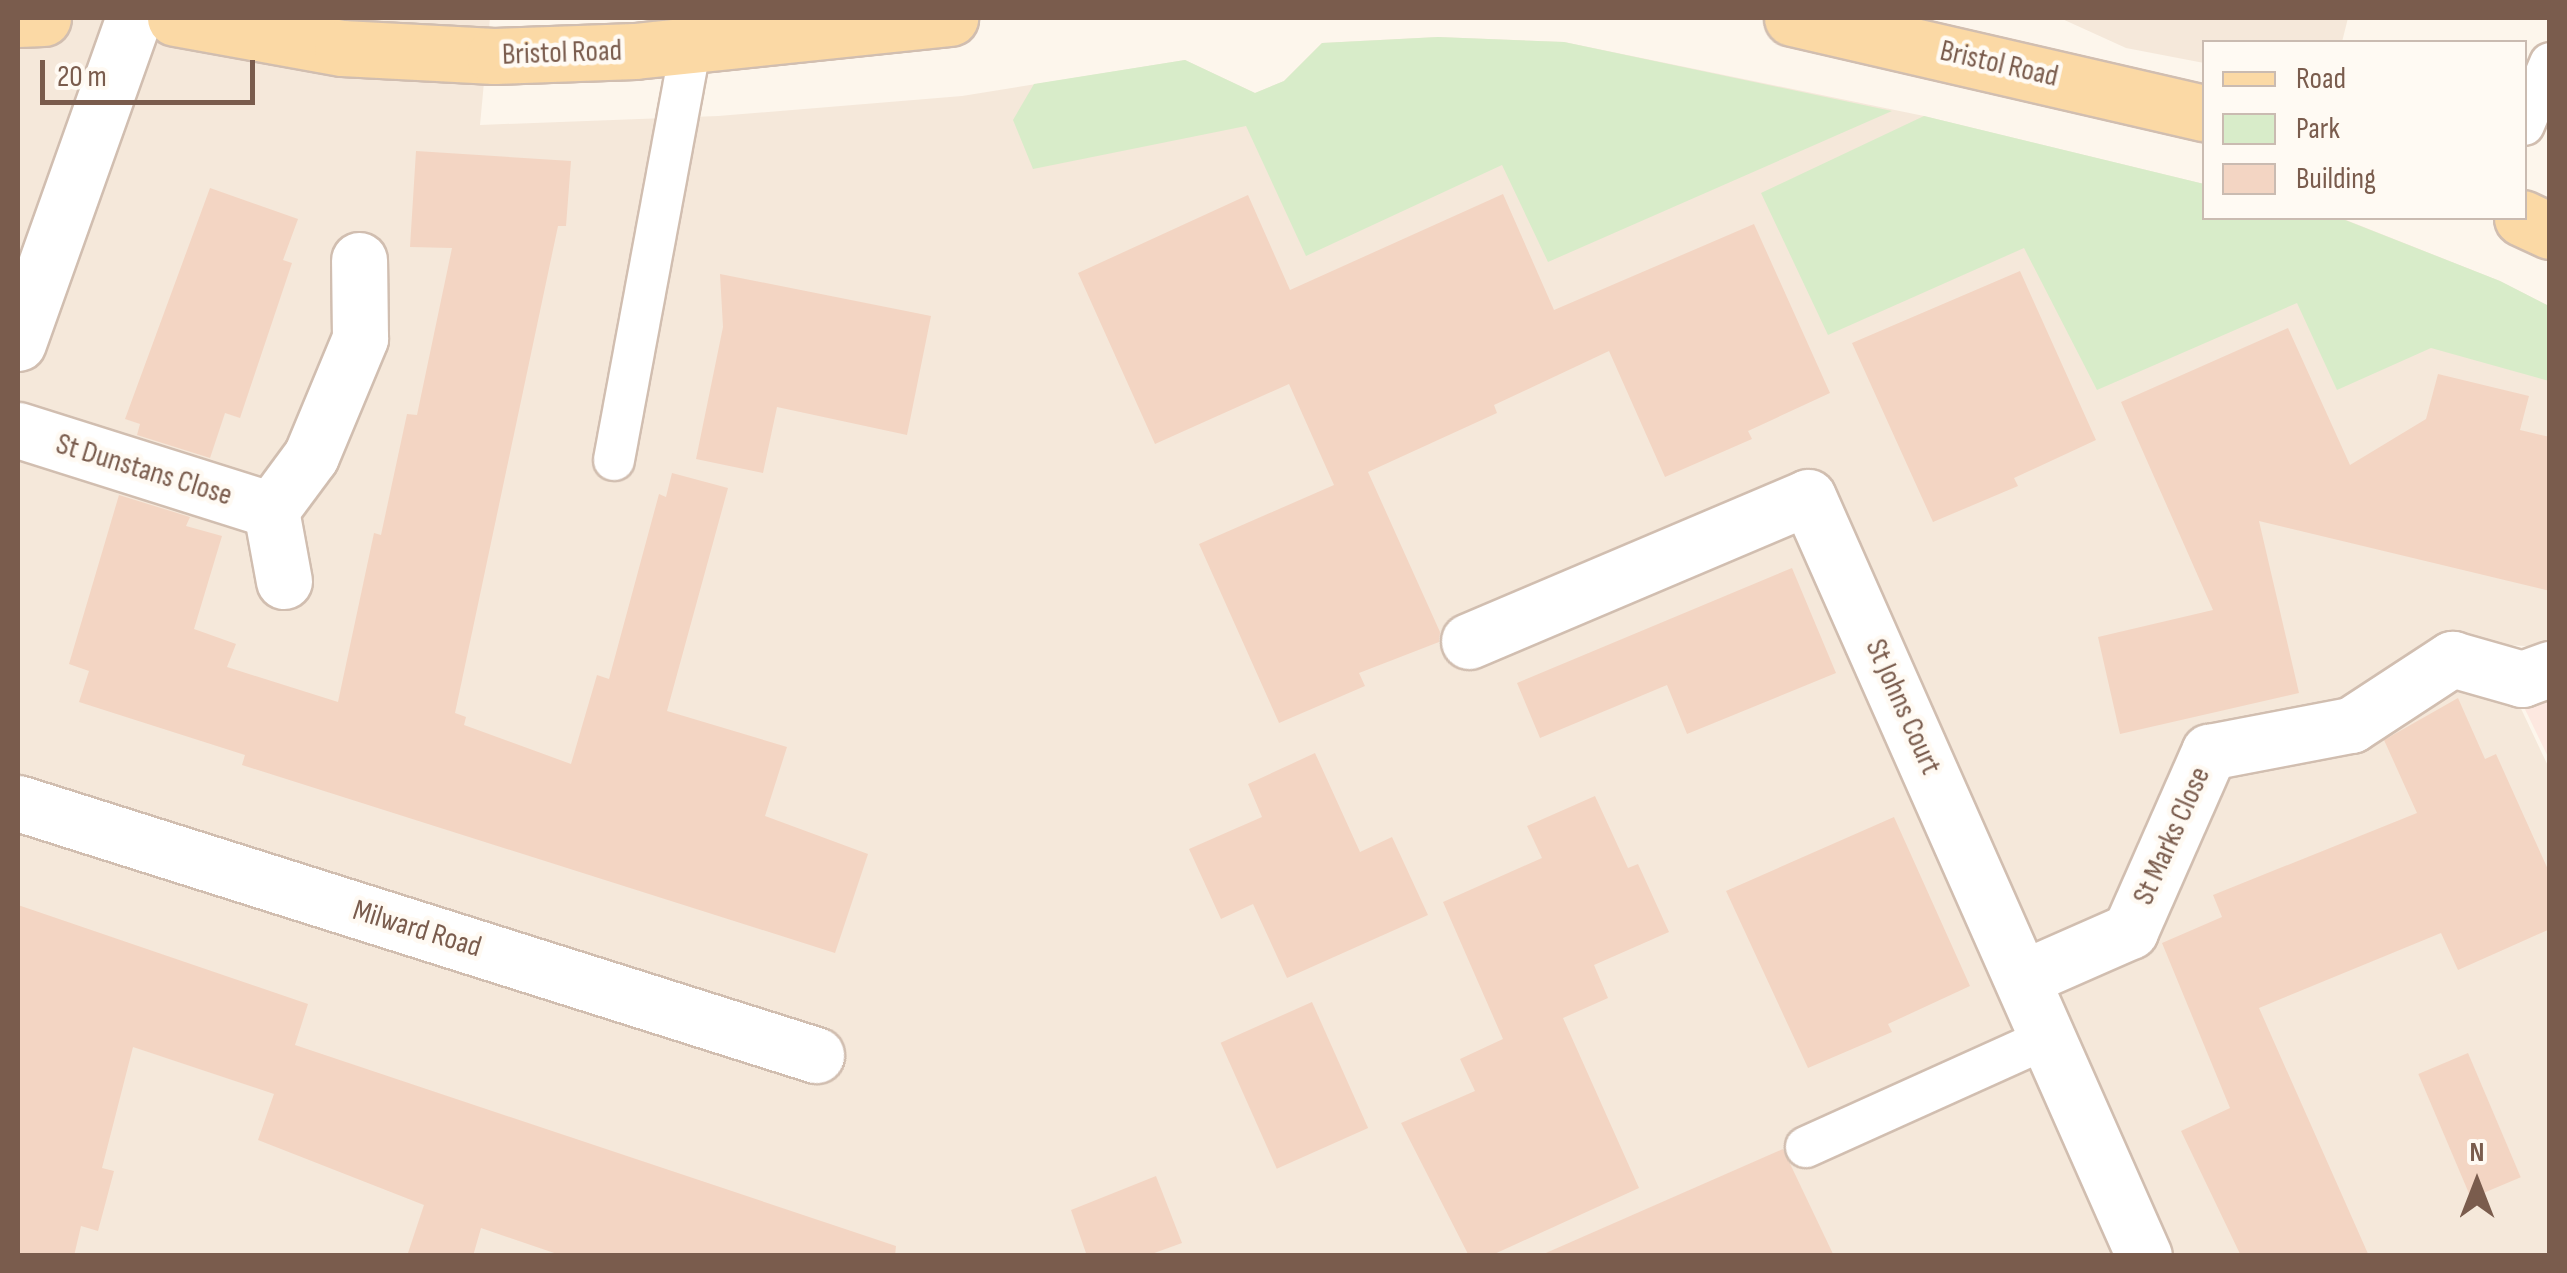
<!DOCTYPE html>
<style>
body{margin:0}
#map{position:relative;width:2567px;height:1273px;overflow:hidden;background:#fdf6ec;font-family:"Sofia Sans Condensed",sans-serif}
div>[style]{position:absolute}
.residential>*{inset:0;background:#f5e8da}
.commercial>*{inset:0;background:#fde8e0}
.green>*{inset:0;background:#d8ecc9}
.building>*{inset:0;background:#f3d5c3;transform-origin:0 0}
.roads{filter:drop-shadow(2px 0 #d1beb0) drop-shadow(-2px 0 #d1beb0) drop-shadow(0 2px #d1beb0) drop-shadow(0 -2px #d1beb0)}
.lane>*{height:40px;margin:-20px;padding:0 20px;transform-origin:20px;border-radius:20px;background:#fff}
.street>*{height:55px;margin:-27.5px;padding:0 27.5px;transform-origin:27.5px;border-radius:27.5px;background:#fff}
.primary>*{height:55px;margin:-27.5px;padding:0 27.5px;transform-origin:27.5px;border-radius:27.5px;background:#fbd9a5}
span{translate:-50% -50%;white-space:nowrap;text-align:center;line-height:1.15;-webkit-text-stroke:9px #fffaf3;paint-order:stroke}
.street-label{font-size:30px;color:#7a5c4d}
.frame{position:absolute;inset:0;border:20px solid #7a5c4d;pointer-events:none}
.legend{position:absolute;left:2202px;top:40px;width:325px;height:180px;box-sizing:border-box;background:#fffaf3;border:2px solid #cabbb1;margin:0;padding:12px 18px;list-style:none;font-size:30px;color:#7a5c4d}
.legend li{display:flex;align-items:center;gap:20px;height:50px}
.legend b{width:50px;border:2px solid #cabbb1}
.north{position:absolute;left:2427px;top:1133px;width:100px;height:100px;-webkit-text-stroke:8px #fffaf3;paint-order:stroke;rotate:0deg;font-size:28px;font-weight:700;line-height:40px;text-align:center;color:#7a5c4d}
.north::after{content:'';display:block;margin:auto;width:35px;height:45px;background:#7a5c4d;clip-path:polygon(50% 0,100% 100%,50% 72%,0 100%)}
.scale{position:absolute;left:40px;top:60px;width:215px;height:45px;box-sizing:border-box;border:5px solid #7a5c4d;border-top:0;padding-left:12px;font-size:30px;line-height:35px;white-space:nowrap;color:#7a5c4d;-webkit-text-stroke:8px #fffaf3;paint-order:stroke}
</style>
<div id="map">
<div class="residential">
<div style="clip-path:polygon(18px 18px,490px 18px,480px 125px,718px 116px,962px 96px,1185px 60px,1255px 93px,1284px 81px,1322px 43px,1438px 37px,1564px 42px,1924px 116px,2204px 184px,2204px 218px,2341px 218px,2500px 281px,2549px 306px,2549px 647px,2504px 645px,2516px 698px,2549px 768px,2549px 1255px,18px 1255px)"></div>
<div style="clip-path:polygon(2060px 18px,2348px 18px,2342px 42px,2204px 42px,2204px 63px,2126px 48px)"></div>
</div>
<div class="commercial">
<div style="clip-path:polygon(2549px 693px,2549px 759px,2522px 703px)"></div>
</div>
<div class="green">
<div style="clip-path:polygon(1438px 37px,1564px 42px,1892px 111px,1548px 262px,1502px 165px,1306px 256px,1246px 126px,1033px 169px,1013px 120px,1034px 84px,1185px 60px,1255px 93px,1284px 81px,1322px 43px)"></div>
<div style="clip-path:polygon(1924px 116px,2204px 184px,2204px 218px,2340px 218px,2500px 281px,2549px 306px,2549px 381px,2431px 348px,2337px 390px,2297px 303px,2097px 390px,2024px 248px,1828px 335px,1761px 193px)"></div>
</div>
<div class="building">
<div style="clip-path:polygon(416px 151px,571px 161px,566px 226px,558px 226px,455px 713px,466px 717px,464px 725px,571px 764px,597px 675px,609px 679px,659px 494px,666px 497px,672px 473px,728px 488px,667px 711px,787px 747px,765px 816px,868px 854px,835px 953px,242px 765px,245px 755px,79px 702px,89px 671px,69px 664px,119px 495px,190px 517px,186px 526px,222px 536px,194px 629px,236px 644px,227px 667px,338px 702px,374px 533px,381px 535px,407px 414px,417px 415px,452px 248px,410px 247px)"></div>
<div style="clip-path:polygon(210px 188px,298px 219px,283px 260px,292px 263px,240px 418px,225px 413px,210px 458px,137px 435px,140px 424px,125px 419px)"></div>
<div style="clip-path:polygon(1503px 194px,1554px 310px,1754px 224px,1830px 393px,1748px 431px,1752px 439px,1665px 477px,1609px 351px,1494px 405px,1497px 413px,1368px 472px,1440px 632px,1439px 642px,1359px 673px,1365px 686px,1279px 723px,1199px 544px,1334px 485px,1289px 384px,1155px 444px,1078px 273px,1248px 195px,1290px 290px)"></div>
<div style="clip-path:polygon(2020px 271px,2096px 440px,2014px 478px,2018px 486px,1933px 522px,1852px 343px)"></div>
<div style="clip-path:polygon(720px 274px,931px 316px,907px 435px,777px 407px,763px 473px,696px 459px,723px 327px)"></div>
<div style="clip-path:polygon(2288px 328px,2350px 465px,2426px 419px,2438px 374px,2529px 396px,2520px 430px,2550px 437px,2550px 591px,2259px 521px,2299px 693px,2120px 734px,2098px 637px,2213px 610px,2121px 402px)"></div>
<div style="clip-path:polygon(1792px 568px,1836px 673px,1687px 734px,1667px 685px,1540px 738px,1517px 683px)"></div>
<div style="clip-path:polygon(2458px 698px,2485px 759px,2496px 754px,2550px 874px,2550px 929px,2458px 970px,2441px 933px,2259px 1008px,2369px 1256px,2241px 1256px,2181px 1131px,2230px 1108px,2162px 943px,2222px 917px,2213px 895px,2417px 813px,2384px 740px)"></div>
<div style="clip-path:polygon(1315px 753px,1360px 852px,1392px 837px,1428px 915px,1287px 978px,1253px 904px,1221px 919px,1189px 849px,1262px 817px,1248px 784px)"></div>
<div style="clip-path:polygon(1595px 796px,1628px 868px,1638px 864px,1669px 932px,1594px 965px,1608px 998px,1563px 1018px,1639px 1188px,1490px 1256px,1469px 1256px,1401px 1123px,1475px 1091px,1460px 1059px,1503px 1039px,1443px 902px,1542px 858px,1527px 826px)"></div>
<div style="clip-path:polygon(1894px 817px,1970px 986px,1888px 1024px,1892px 1032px,1808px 1068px,1726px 891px)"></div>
<div style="clip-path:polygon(18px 905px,308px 1004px,295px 1045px,896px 1246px,895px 1256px,563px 1256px,481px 1228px,473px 1256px,407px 1256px,424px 1205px,258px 1140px,274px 1094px,133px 1047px,102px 1168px,114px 1171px,98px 1231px,81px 1226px,74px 1256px,18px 1256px)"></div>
<div style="left:1312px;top:1002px;width:138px;height:100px;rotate:66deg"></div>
<div style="left:2468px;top:1053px;width:135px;height:54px;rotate:67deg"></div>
<div style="clip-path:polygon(1783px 1149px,1834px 1256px,1539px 1256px)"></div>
<div style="clip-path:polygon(1156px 1176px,1182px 1243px,1146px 1256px,1087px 1256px,1071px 1210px)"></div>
</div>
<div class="roads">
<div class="lane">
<div style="left:2524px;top:125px;width:67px;rotate:-67.2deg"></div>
<div style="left:614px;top:460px;width:422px;rotate:-79.5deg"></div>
<div style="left:1806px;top:1147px;width:270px;rotate:-24.3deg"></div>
</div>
<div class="street">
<div style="left:18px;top:343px;width:345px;rotate:-70.4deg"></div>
<div style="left:18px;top:430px;width:265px;rotate:17.5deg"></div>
<div style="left:284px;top:581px;width:72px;rotate:-100.4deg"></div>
<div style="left:271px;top:510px;width:67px;rotate:-53.5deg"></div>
<div style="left:311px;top:456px;width:128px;rotate:-67.4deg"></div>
<div style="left:360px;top:338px;width:78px;rotate:-90.7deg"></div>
<div style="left:1469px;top:641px;width:368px;rotate:-23deg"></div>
<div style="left:1808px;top:497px;width:830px;rotate:66.12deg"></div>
<div style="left:18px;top:803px;width:837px;rotate:17.53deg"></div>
<div style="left:2025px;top:977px;width:115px;rotate:-23.7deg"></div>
<div style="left:2130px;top:931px;width:196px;rotate:-66.2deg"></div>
<div style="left:2209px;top:752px;width:145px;rotate:-10.8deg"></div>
<div style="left:2351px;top:725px;width:121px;rotate:-33.2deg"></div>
<div style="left:2452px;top:659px;width:73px;rotate:15.9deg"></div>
<div style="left:2522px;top:679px;width:30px;rotate:-20deg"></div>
</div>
<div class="primary">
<div style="left:175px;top:18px;width:170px;rotate:10.2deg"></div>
<div style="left:342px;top:48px;width:152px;rotate:3deg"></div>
<div style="left:494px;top:56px;width:141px;rotate:-2deg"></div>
<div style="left:635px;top:51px;width:317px;rotate:-6deg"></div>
<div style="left:1792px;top:18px;width:423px;rotate:13deg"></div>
<div style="left:18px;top:19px;width:25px;rotate:-2deg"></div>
<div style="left:2522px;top:218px;width:31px;rotate:25deg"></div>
</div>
</div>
<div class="street-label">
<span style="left:562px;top:53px;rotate:-2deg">Bristol Road</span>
<span style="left:1999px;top:64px;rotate:13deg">Bristol Road</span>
<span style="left:144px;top:470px;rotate:17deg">St Dunstans Close</span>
<span style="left:1903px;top:707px;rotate:66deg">St Johns Court</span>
<span style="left:2172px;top:836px;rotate:-66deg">St Marks Close</span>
<span style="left:417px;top:929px;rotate:17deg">Milward Road</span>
</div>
<div class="frame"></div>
<ul class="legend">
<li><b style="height:12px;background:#fbd9a5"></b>Road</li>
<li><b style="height:28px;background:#d8ecc9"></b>Park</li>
<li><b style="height:28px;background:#f3d5c3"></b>Building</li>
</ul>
<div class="north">N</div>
<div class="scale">20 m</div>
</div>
